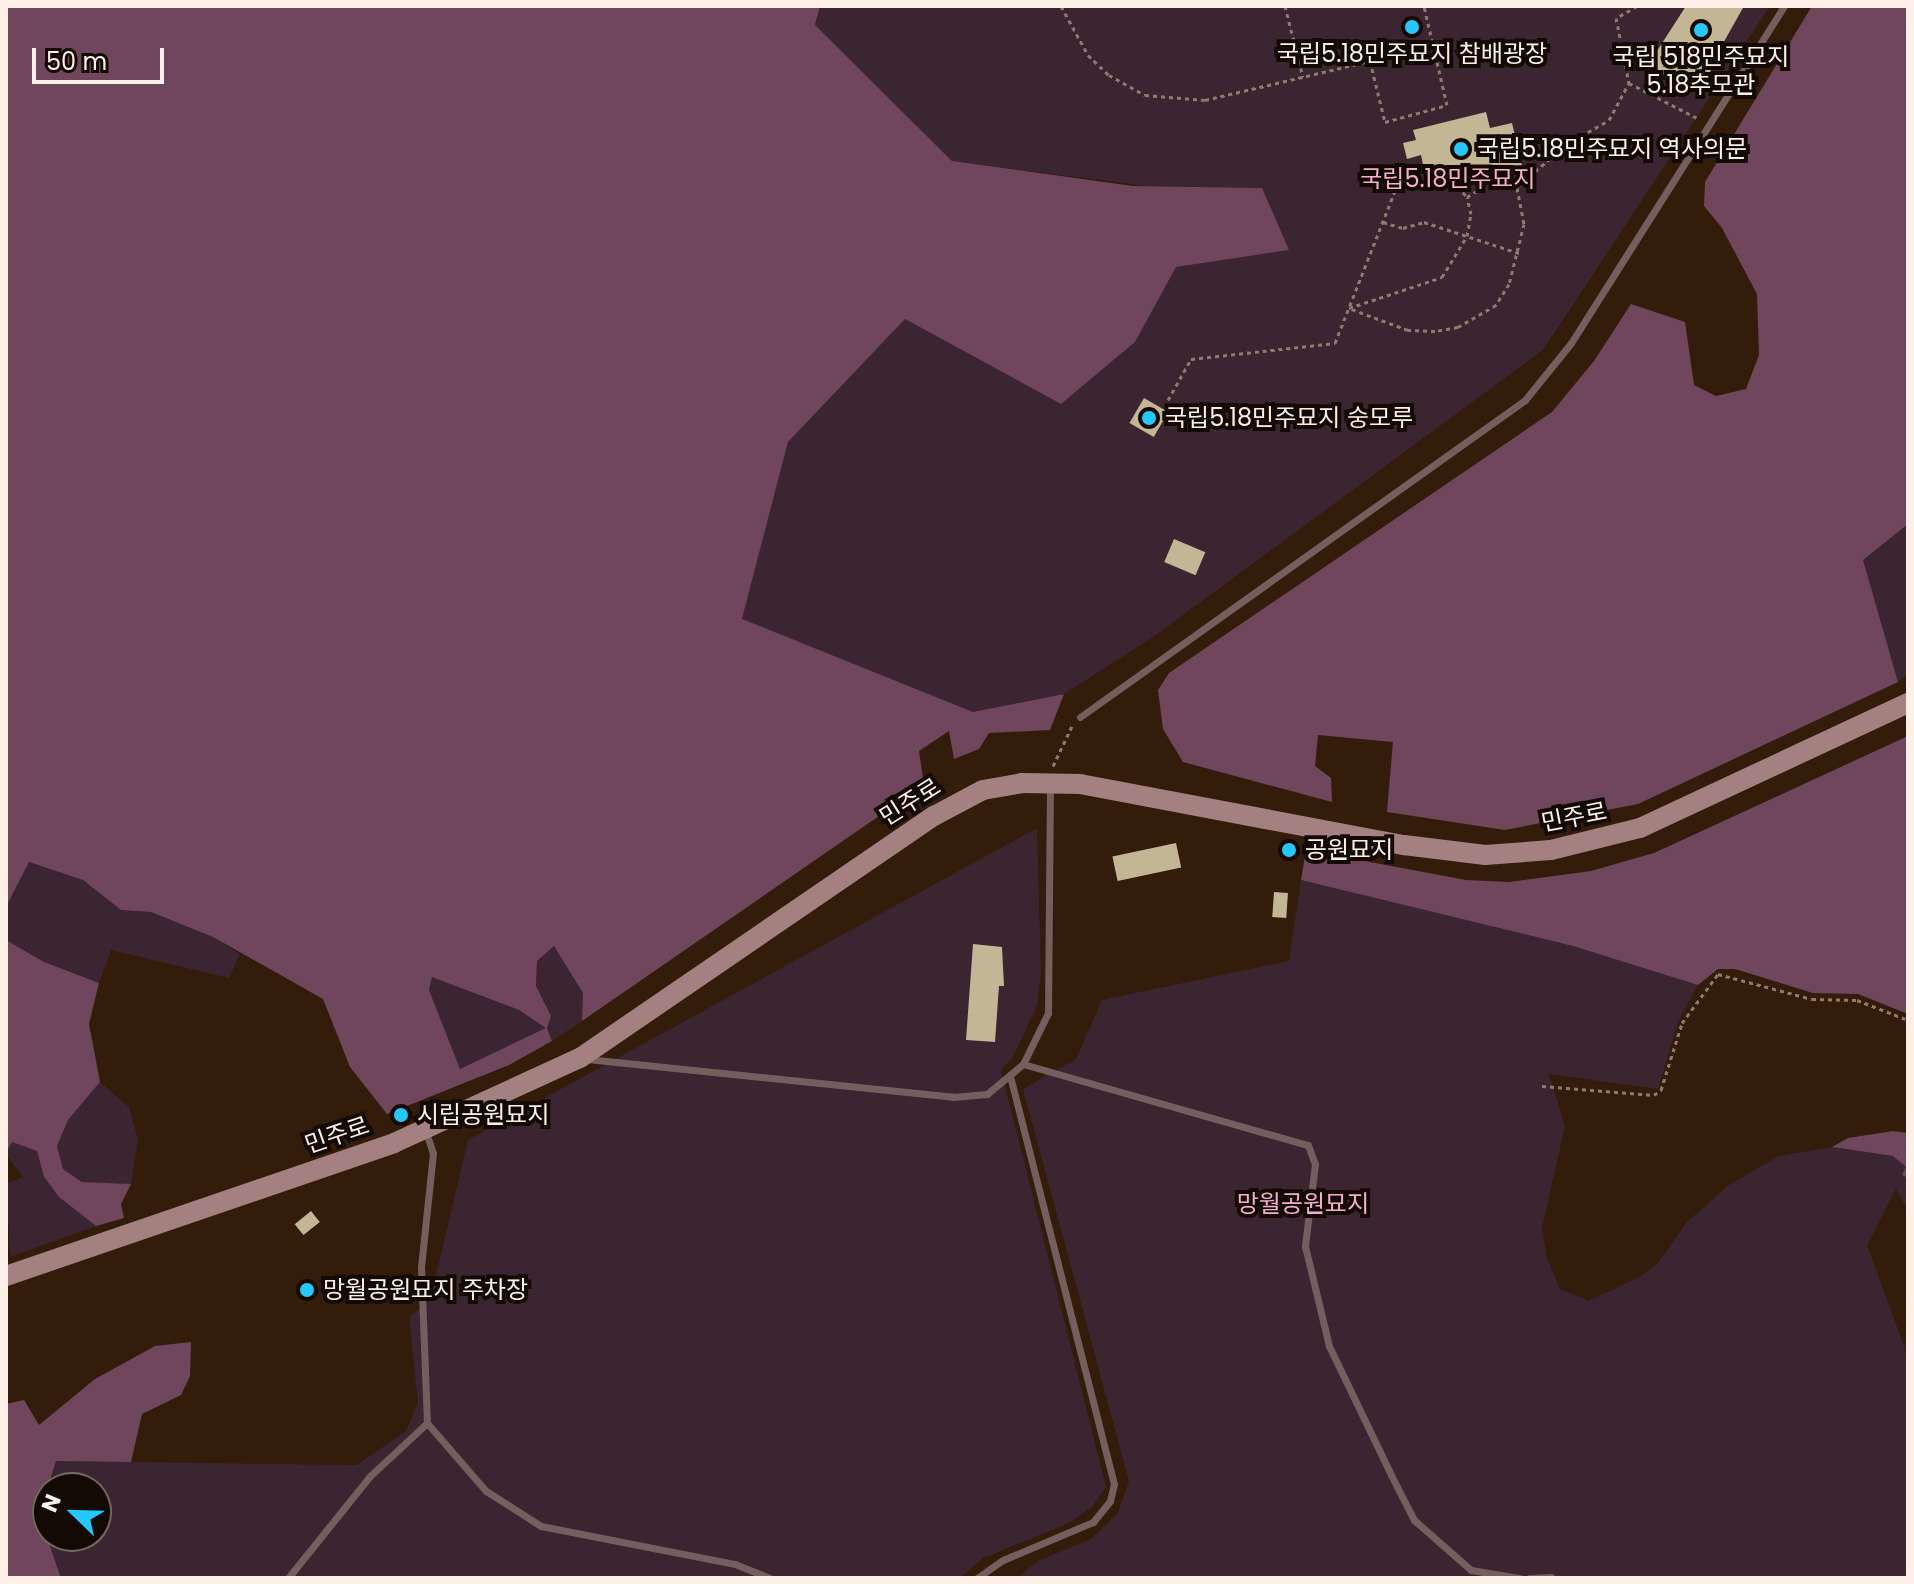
<!DOCTYPE html>
<meta charset="utf-8">
<style>
body{margin:0}
#map{position:relative;width:1914px;height:1584px;overflow:hidden;background:#341c0b;font-family:Poppins,"Noto Sans KR",sans-serif}
div>[style]{position:absolute}
.green>*{inset:0;background:#3b2531}
.forest>*{inset:0;background:#6f465c}
.building>*{inset:0;background:#c2b695;transform-origin:0 0}
.path>*{height:3px;margin-top:-1.5px;transform-origin:0;background:repeating-linear-gradient(90deg,#8f7b6e 0 4px,transparent 0 8px)}
.service>*{height:7px;margin:-3.5px;padding:0 3.5px;transform-origin:3.5px;border-radius:3.5px;background:#755f5e}
.secondary>*{height:20px;margin:-10px;padding:0 10px;transform-origin:10px;border-radius:10px;background:#a48180}
.dots>*{width:22px;height:22px;translate:-50% -50%;box-sizing:border-box;border:4px solid #140a04;border-radius:50%}
span{translate:-50% -50%;white-space:nowrap;text-align:center;line-height:1.15;-webkit-text-stroke:8px #140a04;paint-order:stroke}
.poi-label{font-size:24px;color:#fef0e8}
.left{translate:0 -50%;text-align:left}
.park-label{font-size:24px;color:#f5aed2}
.street-label{font-size:24px;color:#fef0e8}
.frame{position:absolute;inset:0;border:8px solid #fef0e8;pointer-events:none}
.north{position:absolute;left:32px;top:1472px;width:80px;height:80px;box-sizing:border-box;background:#140a04;border:2px solid #72665f;border-radius:50%;rotate:293deg;font-size:22px;font-weight:700;line-height:32px;text-align:center;color:#fef0e8}
.north::after{content:'';display:block;margin:auto;width:28px;height:36px;background:#23c9fe;clip-path:polygon(50% 0,100% 100%,50% 72%,0 100%)}
.scale{position:absolute;left:32px;top:48px;width:132px;height:36px;box-sizing:border-box;border:4px solid #fef0e8;border-top:0;padding-left:10px;font-size:24px;line-height:28px;white-space:nowrap;color:#fef0e8;-webkit-text-stroke:6px #140a04;paint-order:stroke}
</style>
<div id="map">
<div class="green">
<div style="clip-path:polygon(820px 6px,1770px 6px,1543px 350px,1153px 637px,1064px 694px,973px 712px,742px 620px,788px 442px,905px 319px,1061px 404px,1135px 342px,1176px 267px,1289px 250px,1261px 188px,1148px 186px,952px 161px,815px 25px)"></div>
<div style="clip-path:polygon(1908px 524px,1908px 675px,1898px 682px,1862px 560px)"></div>
<div style="clip-path:polygon(1037px 828px,1041px 973px,1037px 1005px,1013px 1057px,1001px 1070px,1106px 1487px,1092px 1507px,1069px 1523px,983px 1558px,960px 1578px,61px 1578px,46px 1536px,48px 1500px,48px 1536px,96px 1536px,96px 1488px,50px 1488px,56px 1461px,357px 1465px,406px 1431px,418px 1403px,409px 1317px,430px 1301px,468px 1140px)"></div>
<div style="clip-path:polygon(28px 862px,83px 880px,121px 910px,151px 912px,213px 937px,240px 954px,229px 978px,111px 950px,99px 983px,44px 962px,6px 940px,8px 903px)"></div>
<div style="clip-path:polygon(1301px 880px,1573px 946px,1698px 985px,1678px 1022px,1658px 1089px,1549px 1074px,1565px 1126px,1542px 1228px,1547px 1259px,1560px 1289px,1589px 1301px,1641px 1276px,1658px 1263px,1687px 1222px,1729px 1185px,1779px 1156px,1832px 1147px,1893px 1156px,1906px 1167px,1903px 1175px,1908px 1178px,1908px 1211px,1896px 1189px,1867px 1245px,1904px 1346px,1908px 1375px,1908px 1578px,1017px 1578px,1038px 1561px,1091px 1539px,1118px 1513px,1129px 1481px,1023px 1089px,1076px 1059px,1102px 1000px,1289px 961px)"></div>
<div style="clip-path:polygon(555px 945px,583px 993px,582px 1021px,552px 1041px,547px 1029px,460px 1070px,429px 990px,432px 976px,519px 1010px,547px 1028px,551px 1016px,536px 986px,537px 961px)"></div>
<div style="clip-path:polygon(100px 1082px,129px 1107px,138px 1140px,131px 1184px,82px 1182px,63px 1169px,57px 1146px,68px 1120px)"></div>
<div style="clip-path:polygon(12px 1142px,37px 1151px,44px 1177px,59px 1197px,96px 1226px,10px 1257px,6px 1184px,23px 1177px,6px 1154px)"></div>
</div>
<div class="forest">
<div style="clip-path:polygon(evenodd,6px 6px,820px 6px,815px 25px,952px 161px,1133px 186px,1262px 188px,1289px 250px,1176px 267px,1135px 342px,1061px 404px,905px 319px,788px 442px,742px 619px,973px 712px,1064px 694px,1050px 730px,989px 733px,979px 749px,954px 759px,949px 731px,919px 751px,924px 785px,582px 1021px,583px 993px,554px 946px,537px 961px,536px 986px,551px 1016px,547px 1028px,552px 1041px,509px 1065px,387px 1114px,350px 1067px,323px 999px,213px 937px,151px 912px,121px 910px,83px 880px,29px 862px,8px 903px,6px 938px,6px 6px,432px 977px,519px 1010px,546px 1028px,460px 1069px,429px 990px,432px 977px)"></div>
<div style="clip-path:polygon(1812px 6px,1908px 6px,1908px 524px,1863px 560px,1898px 682px,1638px 804px,1505px 830px,1387px 812px,1393px 742px,1318px 735px,1315px 766px,1331px 778px,1332px 802px,1183px 762px,1163px 729px,1158px 690px,1169px 673px,1552px 412px,1594px 361px,1631px 304px,1685px 322px,1694px 385px,1716px 396px,1746px 389px,1759px 355px,1757px 294px,1722px 228px,1704px 206px,1705px 182px)"></div>
<div style="clip-path:polygon(1908px 736px,1908px 1014px,1858px 994px,1813px 993px,1735px 969px,1718px 969px,1698px 985px,1573px 946px,1301px 880px,1306px 850px,1466px 880px,1509px 882px,1591px 871px,1654px 853px)"></div>
<div style="clip-path:polygon(6px 940px,44px 962px,99px 983px,89px 1024px,100px 1082px,68px 1120px,57px 1146px,63px 1169px,82px 1182px,131px 1184px,121px 1204px,124px 1218px,96px 1226px,59px 1197px,44px 1177px,37px 1151px,12px 1142px,6px 1153px)"></div>
<div style="clip-path:polygon(1893px 1131px,1908px 1133px,1908px 1178px,1902px 1175px,1906px 1167px,1893px 1156px,1832px 1147px,1848px 1138px)"></div>
<div style="clip-path:polygon(191px 1342px,190px 1376px,181px 1395px,142px 1414px,131px 1462px,56px 1461px,48px 1488px,46px 1535px,61px 1578px,6px 1578px,6px 1404px,24px 1400px,39px 1425px,95px 1379px,155px 1346px)"></div>
</div>
<div class="building">
<div style="clip-path:polygon(1686px 6px,1744px 6px,1712px 63px,1707px 92px,1646px 68px)"></div>
<div style="clip-path:polygon(1486px 112px,1490px 128px,1512px 123px,1522px 166px,1476px 177px,1475px 171px,1460px 175px,1458px 165px,1425px 174px,1421px 155px,1407px 159px,1403px 143px,1416px 140px,1413px 130px)"></div>
<div style="left:1144px;top:398px;width:28px;height:29px;rotate:30deg"></div>
<div style="left:1174px;top:539px;width:34px;height:25px;rotate:23deg"></div>
<div style="left:1176px;top:843px;width:25px;height:65px;rotate:78deg"></div>
<div style="left:1274px;top:892px;width:14px;height:25px;rotate:4deg"></div>
<div style="clip-path:polygon(973px 944px,1002px 947px,1004px 986px,999px 986px,995px 1042px,966px 1040px)"></div>
<div style="left:311px;top:1211px;width:14px;height:21px;rotate:51deg"></div>
</div>
<div class="path">
<div style="left:1061px;top:6px;width:56px;rotate:61.1deg"></div>
<div style="left:1088px;top:55px;width:29px;rotate:44deg"></div>
<div style="left:1109px;top:75px;width:41px;rotate:29.1deg"></div>
<div style="left:1145px;top:95px;width:60px;rotate:4.8deg"></div>
<div style="left:1205px;top:100px;width:170px;rotate:-13.3deg"></div>
<div style="left:1370px;top:61px;width:63px;rotate:76.2deg"></div>
<div style="left:1385px;top:122px;width:64px;rotate:-15.3deg"></div>
<div style="left:1447px;top:105px;width:102px;rotate:-103.1deg"></div>
<div style="left:1285px;top:6px;width:73px;rotate:75.8deg"></div>
<div style="left:1637px;top:6px;width:24px;rotate:150deg"></div>
<div style="left:1616px;top:18px;width:66px;rotate:78.7deg"></div>
<div style="left:1629px;top:83px;width:79px;rotate:27.2deg"></div>
<div style="left:1502px;top:176px;width:19px;rotate:39deg"></div>
<div style="left:1517px;top:188px;width:37px;rotate:79deg"></div>
<div style="left:1524px;top:224px;width:62px;rotate:104deg"></div>
<div style="left:1509px;top:284px;width:25px;rotate:122deg"></div>
<div style="left:1496px;top:305px;width:44px;rotate:149.9deg"></div>
<div style="left:1458px;top:327px;width:23px;rotate:170deg"></div>
<div style="left:1435px;top:331px;width:27px;rotate:-178deg"></div>
<div style="left:1408px;top:330px;width:63px;rotate:-159.6deg"></div>
<div style="left:1349px;top:308px;width:98px;rotate:-18.4deg"></div>
<div style="left:1442px;top:277px;width:48px;rotate:-58.6deg"></div>
<div style="left:1467px;top:236px;width:22px;rotate:-80deg"></div>
<div style="left:1471px;top:214px;width:17px;rotate:-103deg"></div>
<div style="left:1467px;top:197px;width:41px;rotate:-31deg"></div>
<div style="left:1517px;top:187px;width:66px;rotate:-40.7deg"></div>
<div style="left:1567px;top:144px;width:48px;rotate:-29.7deg"></div>
<div style="left:1609px;top:120px;width:42px;rotate:-61.6deg"></div>
<div style="left:1383px;top:222px;width:21px;rotate:17deg"></div>
<div style="left:1403px;top:228px;width:22px;rotate:-16deg"></div>
<div style="left:1424px;top:222px;width:100px;rotate:18.1deg"></div>
<div style="left:1168px;top:400px;width:47px;rotate:-60.7deg"></div>
<div style="left:1191px;top:359px;width:145px;rotate:-6.3deg"></div>
<div style="left:1335px;top:343px;width:167px;rotate:-68.5deg"></div>
<div style="left:1396px;top:188px;width:52px;rotate:-14.6deg"></div>
<div style="left:1446px;top:175px;width:30px;rotate:46deg"></div>
<div style="left:1053px;top:766px;width:44px;rotate:-64.6deg"></div>
<div style="left:1542px;top:1086px;width:112px;rotate:4.6deg"></div>
<div style="left:1654px;top:1095px;width:9px;rotate:-36deg"></div>
<div style="left:1661px;top:1090px;width:70px;rotate:-72.6deg"></div>
<div style="left:1682px;top:1023px;width:61px;rotate:-53.7deg"></div>
<div style="left:1718px;top:974px;width:97px;rotate:14.9deg"></div>
<div style="left:1812px;top:999px;width:45px;rotate:1.3deg"></div>
<div style="left:1857px;top:1000px;width:55px;rotate:21.4deg"></div>
</div>
<div class="service">
<div style="left:1080px;top:717px;width:546px;rotate:-35.46deg"></div>
<div style="left:1525px;top:400px;width:73px;rotate:-51.1deg"></div>
<div style="left:1571px;top:343px;width:399px;rotate:-57.7deg"></div>
<div style="left:587px;top:1059px;width:368px;rotate:5.9deg"></div>
<div style="left:953px;top:1097px;width:34px;rotate:-5deg"></div>
<div style="left:987px;top:1094px;width:47px;rotate:-39.8deg"></div>
<div style="left:1023px;top:1064px;width:57px;rotate:-63.9deg"></div>
<div style="left:1048px;top:1013px;width:225px;rotate:-89.5deg"></div>
<div style="left:1023px;top:1064px;width:296px;rotate:15.9deg"></div>
<div style="left:1308px;top:1145px;width:20px;rotate:70deg"></div>
<div style="left:1315px;top:1164px;width:83px;rotate:97deg"></div>
<div style="left:1305px;top:1246px;width:103px;rotate:76.5deg"></div>
<div style="left:1329px;top:1346px;width:143px;rotate:64.3deg"></div>
<div style="left:1391px;top:1475px;width:51px;rotate:62.9deg"></div>
<div style="left:1414px;top:1520px;width:76px;rotate:41.3deg"></div>
<div style="left:1471px;top:1570px;width:50px;rotate:9.3deg"></div>
<div style="left:426px;top:1132px;width:22px;rotate:72deg"></div>
<div style="left:433px;top:1153px;width:115px;rotate:96deg"></div>
<div style="left:421px;top:1267px;width:156px;rotate:87.8deg"></div>
<div style="left:427px;top:1423px;width:90px;rotate:49.1deg"></div>
<div style="left:486px;top:1491px;width:65px;rotate:32.5deg"></div>
<div style="left:541px;top:1526px;width:198px;rotate:11.1deg"></div>
<div style="left:735px;top:1564px;width:37px;rotate:22deg"></div>
<div style="left:288px;top:1578px;width:131px;rotate:-51.2deg"></div>
<div style="left:370px;top:1476px;width:78px;rotate:-42.9deg"></div>
<div style="left:977px;top:1578px;width:32px;rotate:-35deg"></div>
<div style="left:1003px;top:1560px;width:98px;rotate:-22.9deg"></div>
<div style="left:1093px;top:1522px;width:27px;rotate:-51deg"></div>
<div style="left:1110px;top:1501px;width:17px;rotate:-77deg"></div>
<div style="left:1114px;top:1484px;width:418px;rotate:-104.3deg"></div>
<div style="left:1530px;top:1578px;width:21px;rotate:-3deg"></div>
</div>
<div class="secondary">
<div style="left:6px;top:1276px;width:410px;rotate:-18.9deg"></div>
<div style="left:394px;top:1143px;width:205px;rotate:-24.6deg"></div>
<div style="left:580px;top:1058px;width:429px;rotate:-34.4deg"></div>
<div style="left:934px;top:816px;width:55px;rotate:-28deg"></div>
<div style="left:983px;top:790px;width:40px;rotate:-10deg"></div>
<div style="left:1022px;top:783px;width:58px;rotate:1deg"></div>
<div style="left:1080px;top:784px;width:330px;rotate:10.7deg"></div>
<div style="left:1404px;top:845px;width:82px;rotate:7deg"></div>
<div style="left:1485px;top:855px;width:66px;rotate:-4.3deg"></div>
<div style="left:1551px;top:850px;width:92px;rotate:-13.9deg"></div>
<div style="left:1640px;top:828px;width:296px;rotate:-25deg"></div>
</div>
<div class="dots">
<div style="left:1412px;top:27px;background:#23c9fe"></div>
<div style="left:1701px;top:30px;background:#23c9fe"></div>
<div style="left:1461px;top:149px;background:#23c9fe"></div>
<div style="left:1149px;top:418px;background:#23c9fe"></div>
<div style="left:1289px;top:850px;background:#23c9fe"></div>
<div style="left:401px;top:1115px;background:#23c9fe"></div>
<div style="left:307px;top:1290px;background:#23c9fe"></div>
</div>
<div class="poi-label">
<span style="left:1412px;top:54px">국립5.18민주묘지 참배광장</span>
<span style="left:1701px;top:71px">국립 518민주묘지<br>5.18추모관</span>
<span class="left" style="left:1477px;top:149px">국립5.18민주묘지 역사의문</span>
<span class="left" style="left:1165px;top:418px">국립5.18민주묘지 숭모루</span>
<span class="left" style="left:1305px;top:850px">공원묘지</span>
<span class="left" style="left:417px;top:1115px">시립공원묘지</span>
<span class="left" style="left:323px;top:1290px">망월공원묘지 주차장</span>
</div>
<div class="park-label">
<span style="left:1448px;top:179px">국립5.18민주묘지</span>
<span style="left:1303px;top:1204px">망월공원묘지</span>
</div>
<div class="street-label">
<span style="left:910px;top:802px;rotate:-32deg">민주로</span>
<span style="left:1574px;top:817px;rotate:-11deg">민주로</span>
<span style="left:337px;top:1135px;rotate:-19deg">민주로</span>
</div>
<div class="frame"></div>
<div class="north">N</div>
<div class="scale">50 m</div>
</div>
